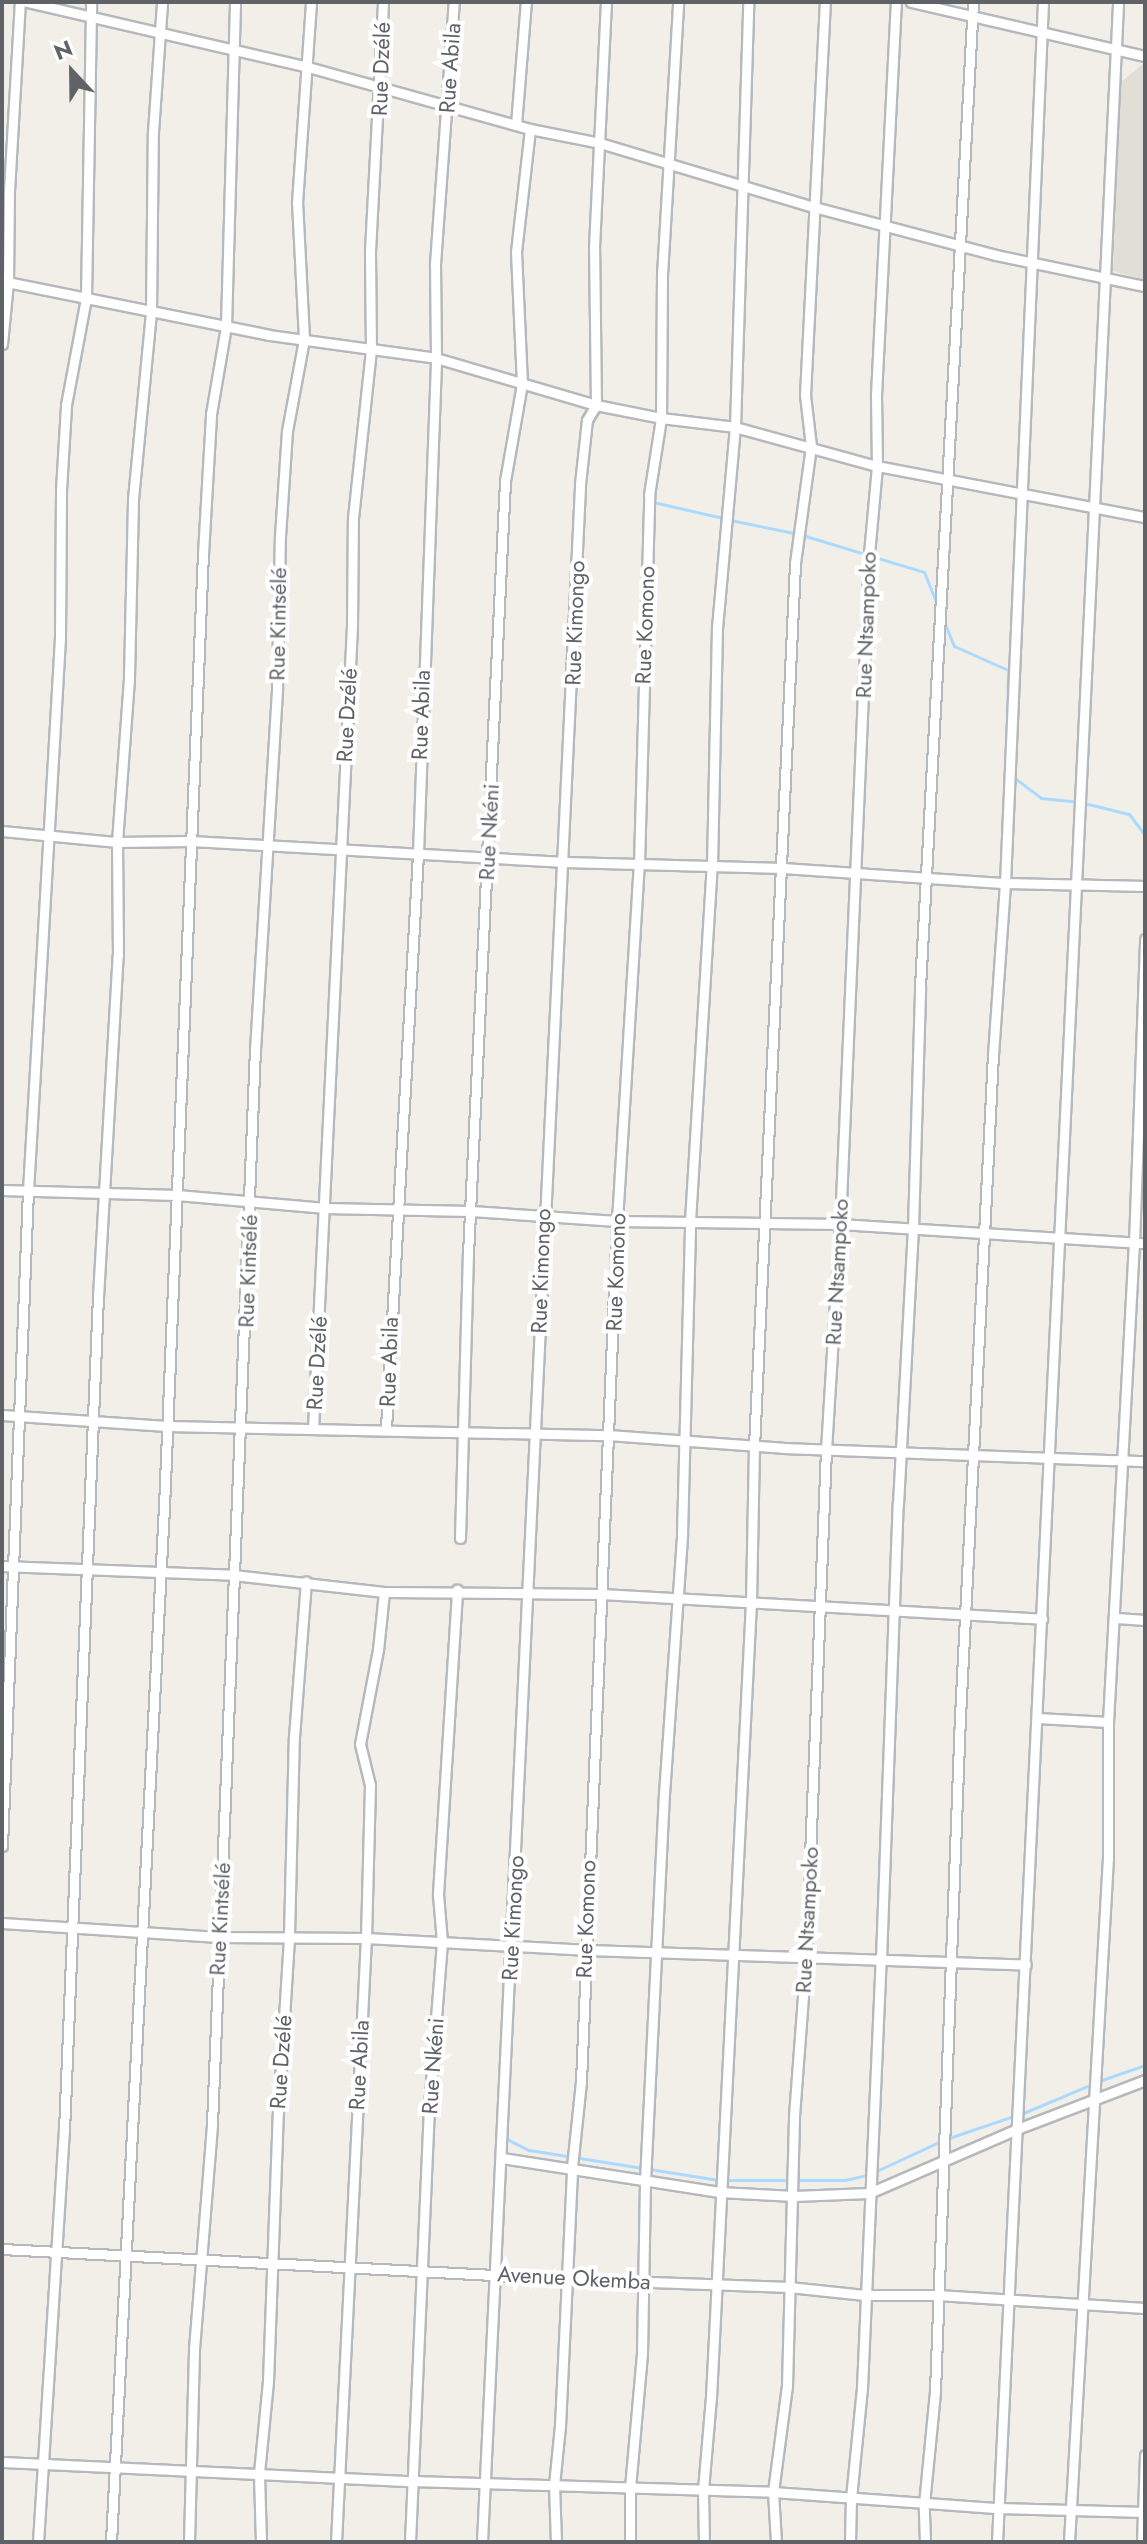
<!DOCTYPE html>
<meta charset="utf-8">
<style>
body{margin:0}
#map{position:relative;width:1147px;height:2544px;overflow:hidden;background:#f1efe8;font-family:Jost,sans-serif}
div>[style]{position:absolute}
.education>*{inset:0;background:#e1ded6}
.stream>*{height:3px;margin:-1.5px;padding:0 1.5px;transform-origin:1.5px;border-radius:1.5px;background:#aadaff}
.roads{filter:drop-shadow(2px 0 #b5b8bc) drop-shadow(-2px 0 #b5b8bc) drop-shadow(0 2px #b5b8bc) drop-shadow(0 -2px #b5b8bc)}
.minor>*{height:9px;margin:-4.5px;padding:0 4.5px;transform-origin:4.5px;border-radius:4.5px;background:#fff}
span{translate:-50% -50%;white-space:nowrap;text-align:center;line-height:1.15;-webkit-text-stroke:8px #fff;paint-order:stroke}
.street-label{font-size:22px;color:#5f6368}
.frame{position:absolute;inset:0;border:4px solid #5f6368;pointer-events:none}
.north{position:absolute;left:32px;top:32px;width:80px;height:80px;-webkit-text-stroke:6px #fff;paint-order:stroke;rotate:338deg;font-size:22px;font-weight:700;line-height:32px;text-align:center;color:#5f6368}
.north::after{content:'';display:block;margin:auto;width:28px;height:36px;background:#5f6368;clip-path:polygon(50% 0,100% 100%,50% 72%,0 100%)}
</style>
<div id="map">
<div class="education">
<div style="clip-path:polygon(1144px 63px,1145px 64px,1145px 280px,1113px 271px,1121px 82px)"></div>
</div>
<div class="stream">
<div style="left:657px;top:503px;width:68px;rotate:12.8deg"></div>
<div style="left:730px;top:520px;width:70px;rotate:11.5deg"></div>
<div style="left:799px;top:534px;width:131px;rotate:16.9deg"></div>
<div style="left:924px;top:572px;width:31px;rotate:68deg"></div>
<div style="left:943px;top:619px;width:29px;rotate:68deg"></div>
<div style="left:954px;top:646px;width:59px;rotate:24deg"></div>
<div style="left:1008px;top:670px;width:72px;rotate:90.8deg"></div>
<div style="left:1012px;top:776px;width:36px;rotate:37deg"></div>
<div style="left:1041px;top:798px;width:39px;rotate:6deg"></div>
<div style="left:1080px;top:802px;width:50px;rotate:13.8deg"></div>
<div style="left:1129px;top:814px;width:26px;rotate:53deg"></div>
<div style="left:1099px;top:2081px;width:49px;rotate:-19.2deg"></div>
<div style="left:1021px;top:2114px;width:77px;rotate:-22.9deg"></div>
<div style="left:507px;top:2139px;width:25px;rotate:27deg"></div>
<div style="left:529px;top:2150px;width:192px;rotate:9deg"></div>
<div style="left:726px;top:2180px;width:119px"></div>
<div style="left:845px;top:2180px;width:26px;rotate:-13deg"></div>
<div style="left:870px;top:2174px;width:81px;rotate:-25deg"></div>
<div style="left:943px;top:2140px;width:75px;rotate:-18.7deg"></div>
</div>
<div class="roads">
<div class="minor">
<div style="left:27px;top:2px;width:288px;rotate:13deg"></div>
<div style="left:308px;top:67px;width:230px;rotate:15.6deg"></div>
<div style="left:530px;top:129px;width:71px;rotate:11.3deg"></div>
<div style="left:600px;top:143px;width:223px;rotate:16.7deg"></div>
<div style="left:814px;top:207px;width:188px;rotate:14.8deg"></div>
<div style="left:996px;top:255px;width:152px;rotate:11.8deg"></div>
<div style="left:911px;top:2px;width:240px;rotate:13deg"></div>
<div style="left:516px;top:125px;width:123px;rotate:-85.4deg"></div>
<div style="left:2px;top:281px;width:272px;rotate:11.4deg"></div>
<div style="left:269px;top:335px;width:169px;rotate:7.8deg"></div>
<div style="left:436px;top:358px;width:167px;rotate:16.4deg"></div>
<div style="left:596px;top:405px;width:66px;rotate:11.3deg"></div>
<div style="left:661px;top:418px;width:75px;rotate:6.9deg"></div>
<div style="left:735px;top:427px;width:147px;rotate:15.4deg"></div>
<div style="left:877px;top:466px;width:273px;rotate:10.8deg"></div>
<div style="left:2px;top:344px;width:62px;rotate:-84.5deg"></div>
<div style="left:8px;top:282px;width:91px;rotate:-89.4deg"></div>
<div style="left:9px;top:191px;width:189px;rotate:-86.7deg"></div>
<div style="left:2px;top:831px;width:116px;rotate:5.5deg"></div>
<div style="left:117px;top:842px;width:74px;rotate:-0.8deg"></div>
<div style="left:191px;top:841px;width:375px;rotate:3.2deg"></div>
<div style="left:565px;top:862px;width:218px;rotate:1.6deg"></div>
<div style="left:783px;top:868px;width:223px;rotate:3.9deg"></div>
<div style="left:1005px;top:883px;width:140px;rotate:1.2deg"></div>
<div style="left:2px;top:1190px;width:175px;rotate:1.6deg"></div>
<div style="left:177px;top:1195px;width:149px;rotate:5deg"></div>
<div style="left:325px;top:1208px;width:146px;rotate:1.2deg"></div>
<div style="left:471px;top:1211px;width:146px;rotate:3.9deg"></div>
<div style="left:617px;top:1221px;width:223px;rotate:0.8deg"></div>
<div style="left:840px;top:1224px;width:306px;rotate:3.6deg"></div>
<div style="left:2px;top:1415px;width:165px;rotate:3.8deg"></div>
<div style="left:167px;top:1426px;width:441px;rotate:1.2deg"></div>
<div style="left:608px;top:1435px;width:175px;rotate:4.2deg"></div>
<div style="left:783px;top:1448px;width:362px;rotate:2.1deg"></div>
<div style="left:386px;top:1428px;width:576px;rotate:-86.81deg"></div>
<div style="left:418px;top:853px;width:495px;rotate:-87.9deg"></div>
<div style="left:436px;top:358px;width:94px;rotate:-90.6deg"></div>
<div style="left:435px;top:264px;width:263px;rotate:-85.9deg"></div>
<div style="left:313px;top:1429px;width:805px;rotate:-87.22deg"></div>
<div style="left:352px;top:625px;width:107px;rotate:-89.5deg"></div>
<div style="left:353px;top:518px;width:170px;rotate:-83.9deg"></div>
<div style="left:371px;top:349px;width:98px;rotate:-90.6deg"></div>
<div style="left:370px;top:251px;width:249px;rotate:-87deg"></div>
<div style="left:460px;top:1538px;width:284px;rotate:-88.4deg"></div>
<div style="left:468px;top:1254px;width:774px;rotate:-87.26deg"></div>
<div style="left:505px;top:481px;width:98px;rotate:-80.1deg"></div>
<div style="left:522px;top:384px;width:132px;rotate:-92.6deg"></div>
<div style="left:516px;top:252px;width:124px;rotate:-83.5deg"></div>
<div style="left:2px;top:1566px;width:231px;rotate:2.2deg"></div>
<div style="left:233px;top:1575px;width:152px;rotate:6.4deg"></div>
<div style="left:384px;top:1592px;width:217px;rotate:0.5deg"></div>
<div style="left:601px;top:1594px;width:442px;rotate:3.2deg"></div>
<div style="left:1116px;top:1618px;width:29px;rotate:4deg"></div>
<div style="left:1038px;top:1718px;width:70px;rotate:3.3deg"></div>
<div style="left:2px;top:1846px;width:656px;rotate:-87.73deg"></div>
<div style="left:28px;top:1191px;width:555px;rotate:-86.69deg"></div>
<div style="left:60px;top:637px;width:147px;rotate:-89.6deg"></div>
<div style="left:61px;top:490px;width:85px;rotate:-86.6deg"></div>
<div style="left:66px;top:405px;width:109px;rotate:-79.4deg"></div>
<div style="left:86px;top:298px;width:296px;rotate:-89deg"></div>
<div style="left:2px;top:1923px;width:217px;rotate:3.7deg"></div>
<div style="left:219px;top:1937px;width:147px;rotate:0.4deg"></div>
<div style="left:366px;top:1938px;width:219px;rotate:3.1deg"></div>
<div style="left:585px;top:1950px;width:441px;rotate:1.9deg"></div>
<div style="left:502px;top:2158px;width:220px;rotate:8.9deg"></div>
<div style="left:719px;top:2192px;width:75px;rotate:3.1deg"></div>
<div style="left:794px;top:2196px;width:75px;rotate:-2.3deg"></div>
<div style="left:869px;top:2193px;width:161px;rotate:-23.4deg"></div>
<div style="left:1017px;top:2129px;width:137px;rotate:-20.9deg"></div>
<div style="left:2px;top:2249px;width:568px;rotate:3.03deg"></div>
<div style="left:569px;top:2279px;width:220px;rotate:2.1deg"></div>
<div style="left:789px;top:2287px;width:76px;rotate:6deg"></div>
<div style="left:865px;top:2295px;width:72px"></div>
<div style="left:937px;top:2295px;width:208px;rotate:3.6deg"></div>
<div style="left:2px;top:2462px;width:410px;rotate:2.7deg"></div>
<div style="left:412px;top:2481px;width:361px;rotate:1.7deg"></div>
<div style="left:773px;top:2492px;width:226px;rotate:4.1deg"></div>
<div style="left:998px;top:2508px;width:147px;rotate:1.6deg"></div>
<div style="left:38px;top:2542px;width:412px;rotate:-86.4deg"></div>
<div style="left:64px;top:2131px;width:835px;rotate:-87.67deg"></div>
<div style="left:98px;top:1297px;width:343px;rotate:-86.7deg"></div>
<div style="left:118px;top:955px;width:113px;rotate:-90.5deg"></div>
<div style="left:117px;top:842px;width:165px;rotate:-85.8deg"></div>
<div style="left:129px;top:677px;width:178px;rotate:-88.7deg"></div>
<div style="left:133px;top:499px;width:189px;rotate:-84.5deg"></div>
<div style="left:151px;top:311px;width:179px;rotate:-89.4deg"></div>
<div style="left:153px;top:132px;width:130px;rotate:-86deg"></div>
<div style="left:111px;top:2542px;width:1036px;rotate:-87.07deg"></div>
<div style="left:164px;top:1507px;width:954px;rotate:-87.66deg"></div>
<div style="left:203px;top:554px;width:140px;rotate:-86.7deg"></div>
<div style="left:211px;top:414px;width:89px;rotate:-80.3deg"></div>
<div style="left:226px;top:326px;width:324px;rotate:-88.4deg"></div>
<div style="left:189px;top:2542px;width:193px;rotate:-88.5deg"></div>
<div style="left:194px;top:2349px;width:226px;rotate:-85.4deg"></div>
<div style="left:212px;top:2124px;width:1075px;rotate:-87.71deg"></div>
<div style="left:255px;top:1050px;width:364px;rotate:-86.5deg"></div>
<div style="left:277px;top:687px;width:151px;rotate:-88.9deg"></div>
<div style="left:280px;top:536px;width:105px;rotate:-86.2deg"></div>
<div style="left:287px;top:431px;width:94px;rotate:-79.5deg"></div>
<div style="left:304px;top:339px;width:136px;rotate:-92.9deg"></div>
<div style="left:297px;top:203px;width:201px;rotate:-86deg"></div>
<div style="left:261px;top:2542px;width:69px;rotate:-91.7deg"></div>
<div style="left:259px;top:2473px;width:92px;rotate:-84.4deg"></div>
<div style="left:268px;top:2381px;width:268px;rotate:-87.9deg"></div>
<div style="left:278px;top:2113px;width:177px;rotate:-86.4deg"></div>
<div style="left:289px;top:1936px;width:199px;rotate:-88.6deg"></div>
<div style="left:294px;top:1737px;width:156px;rotate:-85.6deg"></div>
<div style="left:336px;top:2542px;width:605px;rotate:-87.16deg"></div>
<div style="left:366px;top:1938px;width:153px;rotate:-88.5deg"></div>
<div style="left:370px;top:1785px;width:42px;rotate:-103.7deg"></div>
<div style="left:360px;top:1744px;width:96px;rotate:-79.2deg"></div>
<div style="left:378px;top:1650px;width:58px;rotate:-84.1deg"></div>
<div style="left:410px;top:2542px;width:435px;rotate:-87.5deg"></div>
<div style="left:429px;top:2107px;width:166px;rotate:-85.5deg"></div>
<div style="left:442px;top:1942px;width:48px;rotate:-94.8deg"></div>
<div style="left:438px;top:1894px;width:305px;rotate:-86.4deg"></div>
<div style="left:482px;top:2542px;width:2060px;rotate:-87.27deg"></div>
<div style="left:580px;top:484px;width:64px;rotate:-83.8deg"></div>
<div style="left:587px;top:420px;width:17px;rotate:-59deg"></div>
<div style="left:596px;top:405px;width:158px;rotate:-90.7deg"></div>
<div style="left:594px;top:247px;width:245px;rotate:-87.2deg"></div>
<div style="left:556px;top:2542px;width:57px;rotate:-92deg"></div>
<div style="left:554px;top:2485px;width:59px;rotate:-84.2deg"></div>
<div style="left:560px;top:2426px;width:259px;rotate:-87.3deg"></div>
<div style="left:572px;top:2167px;width:85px;rotate:-84deg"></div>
<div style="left:581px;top:2082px;width:862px;rotate:-87.61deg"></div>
<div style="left:617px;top:1221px;width:358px;rotate:-86.5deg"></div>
<div style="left:639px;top:864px;width:369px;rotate:-88.4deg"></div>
<div style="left:649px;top:495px;width:78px;rotate:-81.1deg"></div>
<div style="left:661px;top:418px;width:143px;rotate:-89.6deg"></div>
<div style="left:662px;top:275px;width:273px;rotate:-86.6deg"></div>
<div style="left:630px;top:2542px;width:54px;rotate:-90deg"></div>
<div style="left:630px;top:2488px;width:135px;rotate:-84.9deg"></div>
<div style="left:642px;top:2354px;width:173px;rotate:-89deg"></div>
<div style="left:645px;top:2181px;width:387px;rotate:-87.2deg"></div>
<div style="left:664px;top:1794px;width:261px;rotate:-86deg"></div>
<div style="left:682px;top:1534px;width:313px;rotate:-88.5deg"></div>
<div style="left:690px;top:1221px;width:356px;rotate:-86.5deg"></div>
<div style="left:712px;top:866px;width:238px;rotate:-88.8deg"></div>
<div style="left:717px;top:628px;width:202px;rotate:-84.9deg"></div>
<div style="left:735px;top:427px;width:425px;rotate:-88.2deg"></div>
<div style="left:704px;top:2542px;width:52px;rotate:-91.1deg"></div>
<div style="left:703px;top:2490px;width:93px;rotate:-85.1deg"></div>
<div style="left:711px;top:2397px;width:796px;rotate:-87.12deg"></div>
<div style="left:751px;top:1602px;width:155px;rotate:-88.9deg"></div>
<div style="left:754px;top:1447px;width:885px;rotate:-87.34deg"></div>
<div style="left:795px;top:563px;width:118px;rotate:-82.2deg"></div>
<div style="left:811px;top:446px;width:51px;rotate:-96.7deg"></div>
<div style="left:805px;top:395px;width:394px;rotate:-87.1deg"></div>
<div style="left:776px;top:2542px;width:50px;rotate:-93.4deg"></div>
<div style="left:773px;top:2492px;width:107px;rotate:-82.5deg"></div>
<div style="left:787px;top:2386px;width:270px;rotate:-88.5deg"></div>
<div style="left:794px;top:2116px;width:158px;rotate:-85.7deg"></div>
<div style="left:806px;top:1958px;width:508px;rotate:-87.75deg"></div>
<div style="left:826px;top:1450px;width:226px;rotate:-86.5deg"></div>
<div style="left:840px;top:1224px;width:671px;rotate:-87.52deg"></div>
<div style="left:869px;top:554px;width:88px;rotate:-84.8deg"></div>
<div style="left:877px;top:466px;width:71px;rotate:-90.8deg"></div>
<div style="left:876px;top:395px;width:394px;rotate:-87.1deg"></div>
<div style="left:850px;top:2542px;width:44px;rotate:-88.7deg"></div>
<div style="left:851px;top:2498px;width:111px;rotate:-84.3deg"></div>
<div style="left:862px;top:2388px;width:429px;rotate:-87.5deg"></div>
<div style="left:881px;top:1959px;width:455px;rotate:-87.9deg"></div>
<div style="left:898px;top:1504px;width:276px;rotate:-86.9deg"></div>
<div style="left:913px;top:1228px;width:241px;rotate:-88.3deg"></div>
<div style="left:920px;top:987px;width:986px;rotate:-86.92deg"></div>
<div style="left:925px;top:2542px;width:38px;rotate:-92deg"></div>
<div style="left:924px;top:2504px;width:114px;rotate:-84.4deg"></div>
<div style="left:935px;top:2391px;width:674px;rotate:-87.88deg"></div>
<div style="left:960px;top:1717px;width:663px;rotate:-87.15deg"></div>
<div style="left:993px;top:1055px;width:172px;rotate:-86deg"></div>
<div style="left:1005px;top:883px;width:882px;rotate:-87.53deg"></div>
<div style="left:997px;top:2542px;width:2543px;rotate:-87.27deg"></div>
<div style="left:1069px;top:2542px;width:685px;rotate:-86.74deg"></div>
<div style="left:1108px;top:1858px;width:136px;rotate:-90deg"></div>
<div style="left:1108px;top:1722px;width:480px;rotate:-86.9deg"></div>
<div style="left:1134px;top:1243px;width:304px;rotate:-87.9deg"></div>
<div style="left:1142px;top:2542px;width:87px;rotate:-88deg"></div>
</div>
</div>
<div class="street-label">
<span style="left:450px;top:68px;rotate:-86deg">Rue Abila</span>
<span style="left:381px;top:69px;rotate:-88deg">Rue Dzélé</span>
<span style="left:575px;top:623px;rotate:-88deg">Rue Kimongo</span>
<span style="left:278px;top:624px;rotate:-89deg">Rue Kintsélé</span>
<span style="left:645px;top:625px;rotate:-88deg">Rue Komono</span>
<span style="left:866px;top:625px;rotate:-88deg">Rue Ntsampoko</span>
<span style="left:347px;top:715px;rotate:-87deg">Rue Dzélé</span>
<span style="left:421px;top:715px;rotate:-88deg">Rue Abila</span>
<span style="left:489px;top:832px;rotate:-87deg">Rue Nkéni</span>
<span style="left:248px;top:1271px;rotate:-88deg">Rue Kintsélé</span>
<span style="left:541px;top:1271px;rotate:-88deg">Rue Kimongo</span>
<span style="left:616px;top:1272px;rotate:-88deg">Rue Komono</span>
<span style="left:837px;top:1272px;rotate:-87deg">Rue Ntsampoko</span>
<span style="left:389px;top:1362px;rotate:-88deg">Rue Abila</span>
<span style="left:317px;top:1363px;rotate:-87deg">Rue Dzélé</span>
<span style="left:513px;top:1918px;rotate:-87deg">Rue Kimongo</span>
<span style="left:220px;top:1919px;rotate:-87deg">Rue Kintsélé</span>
<span style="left:586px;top:1919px;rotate:-88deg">Rue Komono</span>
<span style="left:807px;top:1920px;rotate:-87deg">Rue Ntsampoko</span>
<span style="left:281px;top:2062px;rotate:-86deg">Rue Dzélé</span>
<span style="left:359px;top:2065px;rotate:-87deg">Rue Abila</span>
<span style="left:433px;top:2066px;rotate:-86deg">Rue Nkéni</span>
<span style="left:574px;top:2278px;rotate:3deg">Avenue Okemba</span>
</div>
<div class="frame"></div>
<div class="north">N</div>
</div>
